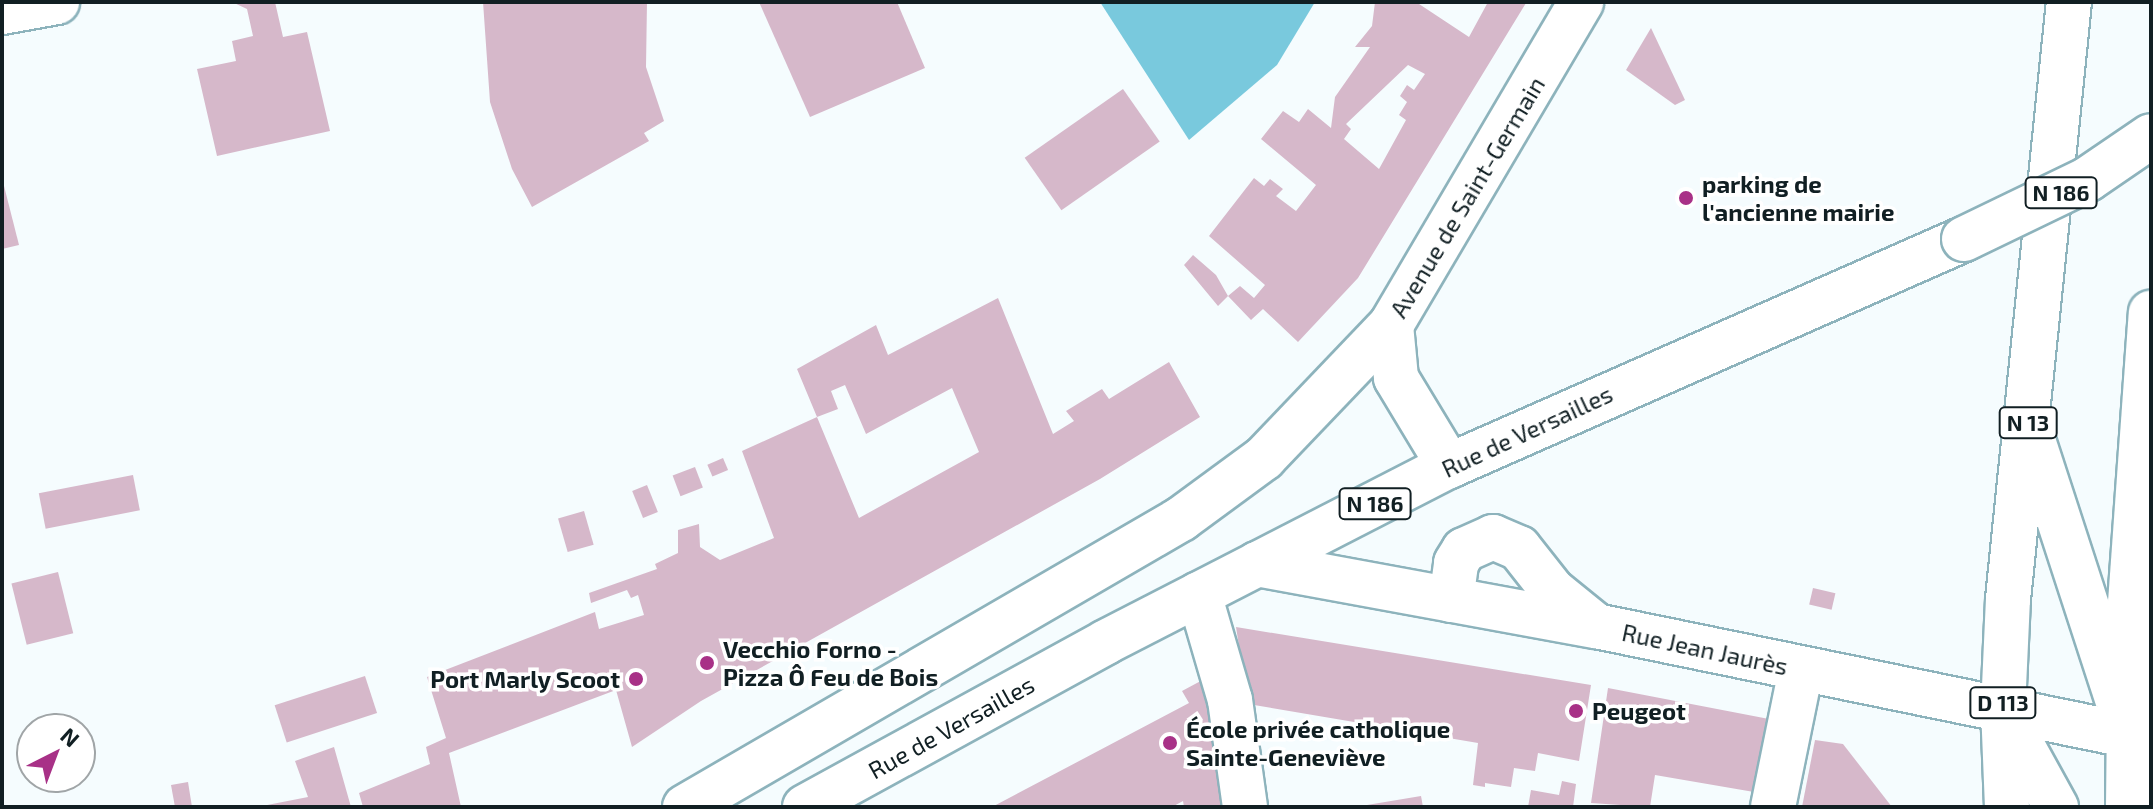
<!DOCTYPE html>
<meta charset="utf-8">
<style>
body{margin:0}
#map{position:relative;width:2153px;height:809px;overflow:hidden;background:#f5fcfe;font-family:"Exo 2",sans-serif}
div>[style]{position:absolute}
.forest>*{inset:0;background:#79c9dd}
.building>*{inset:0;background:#d6b8ca;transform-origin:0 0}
.roads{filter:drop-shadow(2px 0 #8db3bc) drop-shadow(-2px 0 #8db3bc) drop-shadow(0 2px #8db3bc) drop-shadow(0 -2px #8db3bc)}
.minor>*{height:44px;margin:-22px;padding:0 22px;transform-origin:22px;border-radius:22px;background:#fff}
.major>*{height:44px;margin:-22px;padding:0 22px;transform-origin:22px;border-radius:22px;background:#fff}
.bridges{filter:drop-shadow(2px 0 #8db3bc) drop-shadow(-2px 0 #8db3bc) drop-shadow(0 2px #8db3bc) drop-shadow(0 -2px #8db3bc)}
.major-bridge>*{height:44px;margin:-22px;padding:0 22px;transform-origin:22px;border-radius:22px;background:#fff}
.dots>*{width:22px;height:22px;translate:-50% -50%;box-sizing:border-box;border:4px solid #fff;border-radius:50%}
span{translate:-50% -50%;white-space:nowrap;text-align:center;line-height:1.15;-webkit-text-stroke:7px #fff;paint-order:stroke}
.shield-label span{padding:2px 6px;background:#fff;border:2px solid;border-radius:6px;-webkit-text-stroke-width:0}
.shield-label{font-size:22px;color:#111f23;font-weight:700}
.poi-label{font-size:24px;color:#111f23;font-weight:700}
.left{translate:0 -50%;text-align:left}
.right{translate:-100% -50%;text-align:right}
.street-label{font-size:24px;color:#111f23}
.frame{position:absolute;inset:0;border:4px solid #111f23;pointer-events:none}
.north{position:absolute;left:16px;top:713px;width:80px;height:80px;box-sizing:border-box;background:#fff;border:2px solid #a0a5a7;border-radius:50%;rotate:42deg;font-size:22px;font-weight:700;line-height:32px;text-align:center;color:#111f23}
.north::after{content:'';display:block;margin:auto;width:28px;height:36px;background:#a83187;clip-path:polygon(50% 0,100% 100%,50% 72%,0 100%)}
</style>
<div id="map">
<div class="forest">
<div style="clip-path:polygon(1100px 2px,1315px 2px,1277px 65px,1189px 140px)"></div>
</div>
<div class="building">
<div style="clip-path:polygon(232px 2px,275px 2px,283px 37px,307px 32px,330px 131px,217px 156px,197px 69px,236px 61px,232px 41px,253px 36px,247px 9px)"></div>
<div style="clip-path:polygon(483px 2px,647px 2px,646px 67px,664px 121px,644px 133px,649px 141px,532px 207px,512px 169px,490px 102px)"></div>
<div style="clip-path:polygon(759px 2px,897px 2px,925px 68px,810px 117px)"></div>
<div style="clip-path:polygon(evenodd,1375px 2px,1416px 2px,1469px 37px,1488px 2px,1526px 3px,1358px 278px,1298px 342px,1263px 309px,1251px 320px,1228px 296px,1218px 306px,1184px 265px,1193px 255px,1216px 275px,1228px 296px,1240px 286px,1254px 298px,1265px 285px,1209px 236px,1254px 178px,1264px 186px,1270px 179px,1283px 189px,1276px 196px,1296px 211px,1316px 185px,1261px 139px,1283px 111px,1299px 122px,1308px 109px,1331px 128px,1335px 97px,1370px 47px,1355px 47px,1372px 26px,1375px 2px,1408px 65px,1425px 74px,1414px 90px,1407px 85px,1400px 96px,1407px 102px,1399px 115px,1406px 120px,1379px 169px,1344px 139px,1351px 129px,1346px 124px,1408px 65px)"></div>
<div style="clip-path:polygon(1651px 28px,1685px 100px,1675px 105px,1626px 70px)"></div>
<div style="left:1123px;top:89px;width:64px;height:120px;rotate:55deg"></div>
<div style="clip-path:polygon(2px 178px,19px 245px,2px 249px)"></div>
<div style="clip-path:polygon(evenodd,998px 298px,1053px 434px,1074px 421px,1066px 411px,1102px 389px,1109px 399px,1169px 362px,1200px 417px,1100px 479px,701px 701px,632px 747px,616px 690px,449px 753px,461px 807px,363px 807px,359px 793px,430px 764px,426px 747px,446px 738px,427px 677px,595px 612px,599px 629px,644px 615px,638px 595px,631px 598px,627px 590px,591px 603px,589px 593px,657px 569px,655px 564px,678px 553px,678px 530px,699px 524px,700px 547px,720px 560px,774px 538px,742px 451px,817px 417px,797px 369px,876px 325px,888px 355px,998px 298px,845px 385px,866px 434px,952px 388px,979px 452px,859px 518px,817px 417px,838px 409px,831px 391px,845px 385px)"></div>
<div style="left:723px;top:458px;width:13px;height:17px;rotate:67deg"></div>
<div style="left:695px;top:467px;width:22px;height:24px;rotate:69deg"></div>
<div style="left:133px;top:475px;width:36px;height:96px;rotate:79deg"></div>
<div style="left:647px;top:485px;width:29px;height:16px;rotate:68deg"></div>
<div style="left:584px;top:511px;width:35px;height:27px;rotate:74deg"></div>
<div style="left:58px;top:572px;width:63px;height:48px;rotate:76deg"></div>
<div style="left:1813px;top:588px;width:23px;height:17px;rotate:13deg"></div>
<div style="clip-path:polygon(1236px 627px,1591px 685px,1579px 761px,1538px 753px,1535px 771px,1514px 768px,1511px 787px,1485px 783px,1485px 787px,1473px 785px,1478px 743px,1248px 704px)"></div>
<div style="left:365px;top:676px;width:39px;height:95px;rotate:72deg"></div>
<div style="clip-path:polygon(1210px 676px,1231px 807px,1184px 807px,1183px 801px,1172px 807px,992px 807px,1189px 703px,1182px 691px)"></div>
<div style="clip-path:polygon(1608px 688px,1769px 719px,1754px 792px,1655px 775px,1650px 807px,1591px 803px)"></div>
<div style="clip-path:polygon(1815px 740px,1843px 744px,1892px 807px,1802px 807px)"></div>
<div style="clip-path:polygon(334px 747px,351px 807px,257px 807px,308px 797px,295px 761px)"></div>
<div style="clip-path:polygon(1562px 781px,1576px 784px,1573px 807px,1528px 807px,1531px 790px,1559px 795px)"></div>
<div style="clip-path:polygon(188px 782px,192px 807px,175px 807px,171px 785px)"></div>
<div style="clip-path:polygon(1421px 796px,1423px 807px,1367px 807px,1367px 805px)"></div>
</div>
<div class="roads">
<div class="minor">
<div style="left:2px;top:12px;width:56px;rotate:-10.3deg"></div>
<div style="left:1257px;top:564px;width:345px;rotate:10.4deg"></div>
<div style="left:1596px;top:626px;width:567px;rotate:11.61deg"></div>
<div style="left:1199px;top:594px;width:110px;rotate:73.7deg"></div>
<div style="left:1230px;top:700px;width:108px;rotate:82deg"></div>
<div style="left:1451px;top:600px;width:37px;rotate:-82deg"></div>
<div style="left:1456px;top:563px;width:15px;rotate:-58deg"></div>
<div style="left:1464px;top:550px;width:32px;rotate:-24deg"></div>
<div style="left:1493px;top:537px;width:28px;rotate:23deg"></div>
<div style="left:1519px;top:548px;width:53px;rotate:51.8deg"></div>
<div style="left:1552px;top:590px;width:54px;rotate:39deg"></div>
<div style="left:1773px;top:807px;width:141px;rotate:-78.5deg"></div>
</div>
<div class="major">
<div style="left:1391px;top:325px;width:53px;rotate:84.6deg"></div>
<div style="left:1396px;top:378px;width:103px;rotate:58.9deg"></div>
<div style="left:2032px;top:437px;width:275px;rotate:72deg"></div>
<div style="left:2007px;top:718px;width:102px;rotate:61.2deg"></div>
<div style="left:685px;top:807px;width:574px;rotate:-30.14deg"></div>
<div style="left:1181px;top:519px;width:103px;rotate:-36.3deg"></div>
<div style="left:1264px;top:458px;width:184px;rotate:-46.3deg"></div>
<div style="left:1391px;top:325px;width:375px;rotate:-59.5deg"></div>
<div style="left:805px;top:807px;width:343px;rotate:-28.7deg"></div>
<div style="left:1106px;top:642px;width:386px;rotate:-27.2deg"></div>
<div style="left:1449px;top:466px;width:563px;rotate:-23.79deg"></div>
<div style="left:2007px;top:807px;width:98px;rotate:-92.3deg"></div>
<div style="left:2003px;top:709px;width:110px;rotate:-87.4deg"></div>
<div style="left:2008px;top:599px;width:600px;rotate:-84.17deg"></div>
<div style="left:2128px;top:807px;width:204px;rotate:-89.4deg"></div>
<div style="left:2130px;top:603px;width:291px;rotate:-85.9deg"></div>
</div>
</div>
<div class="bridges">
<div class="major-bridge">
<div style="left:1964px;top:239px;width:138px;rotate:-25.8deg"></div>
<div style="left:2088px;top:179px;width:76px;rotate:-34.3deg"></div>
</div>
</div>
<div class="dots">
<div style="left:1686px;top:198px;background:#a83187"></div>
<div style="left:707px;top:663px;background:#a83187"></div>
<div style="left:636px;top:679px;background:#a83187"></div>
<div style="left:1576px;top:711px;background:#a83187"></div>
<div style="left:1170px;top:743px;background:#a83187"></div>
</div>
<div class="shield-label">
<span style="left:2061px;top:193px">N 186</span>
<span style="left:2028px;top:423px">N 13</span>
<span style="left:1375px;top:504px">N 186</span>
<span style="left:2003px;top:703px">D 113</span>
</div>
<div class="poi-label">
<span class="left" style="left:1702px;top:198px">parking de<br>l'ancienne mairie</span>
<span class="left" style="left:723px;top:663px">Vecchio Forno -<br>Pizza Ô Feu de Bois</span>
<span class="right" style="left:620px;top:679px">Port Marly Scoot</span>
<span class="left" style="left:1592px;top:711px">Peugeot</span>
<span class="left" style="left:1186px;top:743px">École privée catholique<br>Sainte-Geneviève</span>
</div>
<div class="street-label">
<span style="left:1467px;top:197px;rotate:-59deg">Avenue de Saint-Germain</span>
<span style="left:1527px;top:431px;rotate:-25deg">Rue de Versailles</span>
<span style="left:1705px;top:649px;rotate:12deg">Rue Jean Jaurès</span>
<span style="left:951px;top:727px;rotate:-29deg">Rue de Versailles</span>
</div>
<div class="frame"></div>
<div class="north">N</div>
</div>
